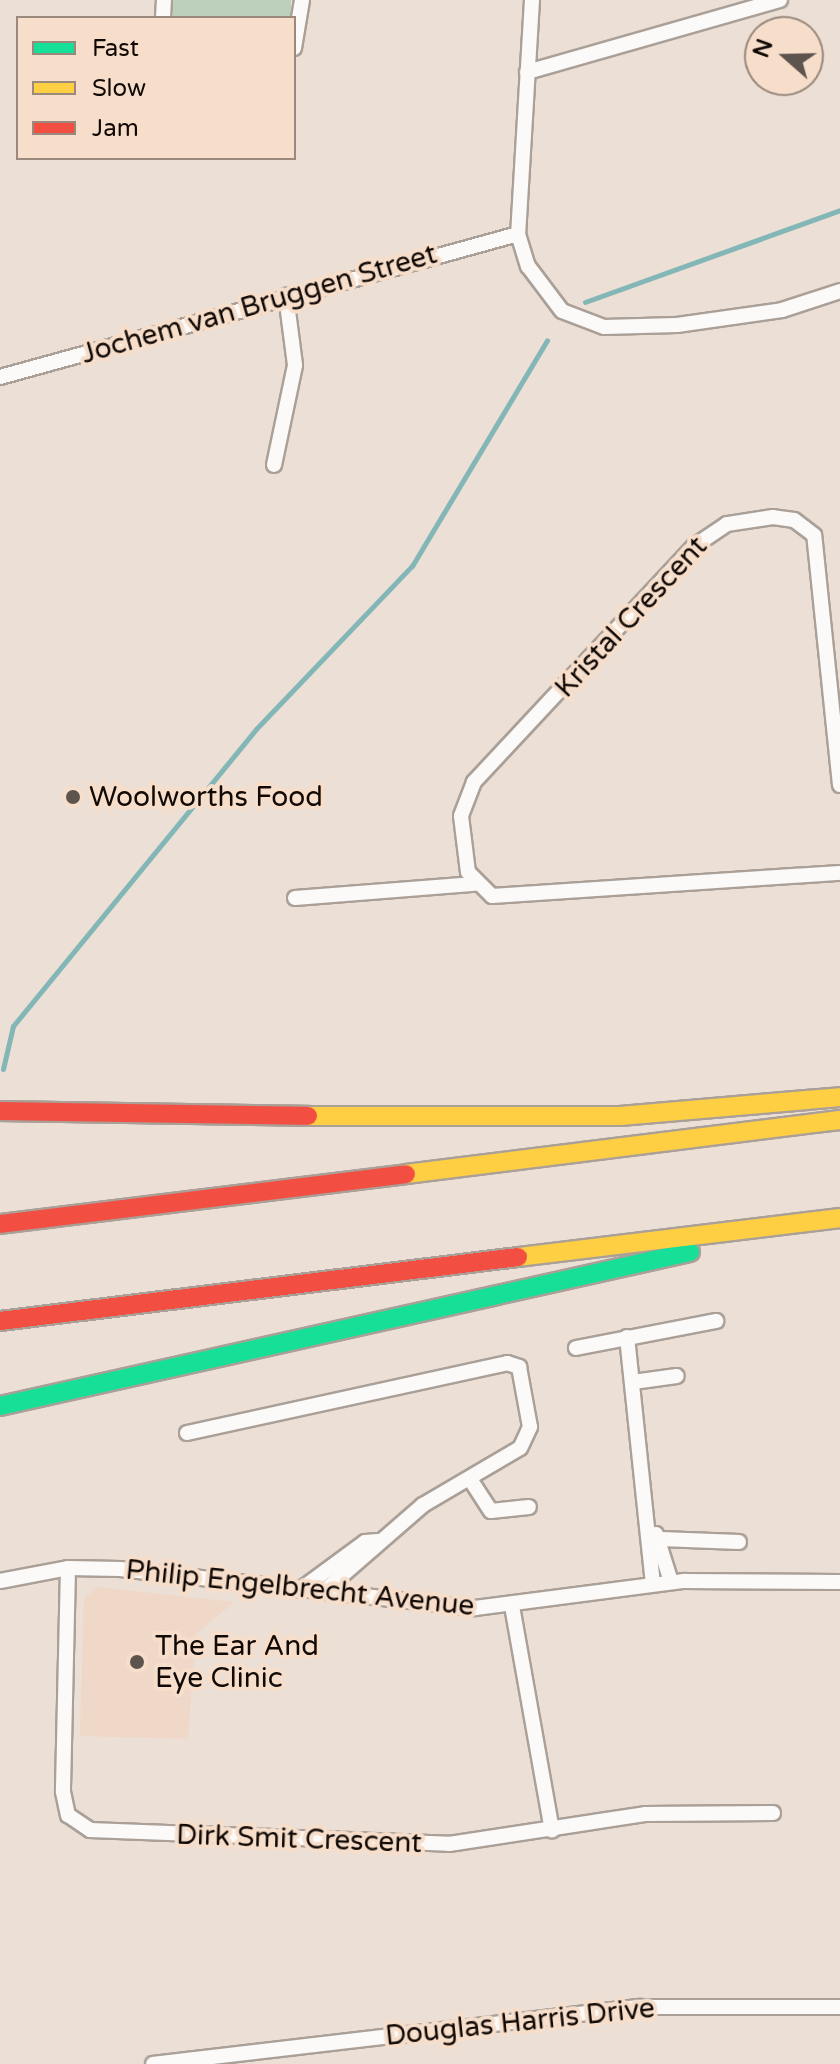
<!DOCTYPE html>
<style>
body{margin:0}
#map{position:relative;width:840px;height:2064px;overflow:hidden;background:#ecdfd5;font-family:"Varela Round",sans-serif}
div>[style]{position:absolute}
.built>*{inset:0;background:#efd8c7}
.green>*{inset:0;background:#bdd0bc;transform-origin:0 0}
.stream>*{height:5px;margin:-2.5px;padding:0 2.5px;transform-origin:2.5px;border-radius:2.5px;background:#83b6b6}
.roads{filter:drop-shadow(2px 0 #aaa098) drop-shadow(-2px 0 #aaa098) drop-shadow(0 2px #aaa098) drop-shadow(0 -2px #aaa098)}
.street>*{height:14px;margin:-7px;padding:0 7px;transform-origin:7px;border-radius:7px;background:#fcfaf9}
.fast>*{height:18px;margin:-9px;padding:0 9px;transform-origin:9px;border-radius:9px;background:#16e098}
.slow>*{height:18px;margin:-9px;padding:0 9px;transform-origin:9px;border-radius:9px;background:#ffcf43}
.jam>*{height:18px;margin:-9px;padding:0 9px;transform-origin:9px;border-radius:9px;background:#f24e42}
.dots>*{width:22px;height:22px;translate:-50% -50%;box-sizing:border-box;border:4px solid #f6decb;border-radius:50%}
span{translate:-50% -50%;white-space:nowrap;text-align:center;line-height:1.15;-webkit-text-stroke:8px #f6decb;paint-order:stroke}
.street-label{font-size:28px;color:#110905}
.poi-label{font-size:28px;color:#110905}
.left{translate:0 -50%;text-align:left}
.legend{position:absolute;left:16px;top:16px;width:280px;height:144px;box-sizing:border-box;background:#f6decb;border:2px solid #9a897c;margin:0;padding:10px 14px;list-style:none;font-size:24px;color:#110905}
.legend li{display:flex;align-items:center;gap:16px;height:40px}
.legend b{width:40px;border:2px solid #9a897c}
.north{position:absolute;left:744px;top:16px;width:80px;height:80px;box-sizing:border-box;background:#f6decb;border:2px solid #9a897c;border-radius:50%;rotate:290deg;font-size:22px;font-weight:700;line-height:32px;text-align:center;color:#110905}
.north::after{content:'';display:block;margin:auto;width:28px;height:36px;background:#5e544e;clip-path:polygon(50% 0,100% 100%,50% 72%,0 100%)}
</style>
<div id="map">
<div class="built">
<div style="clip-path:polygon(97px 1587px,234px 1602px,196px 1634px,188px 1739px,80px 1736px,84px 1598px)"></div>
</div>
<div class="green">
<div style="left:173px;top:0;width:118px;height:18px"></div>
</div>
<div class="stream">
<div style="left:585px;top:302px;width:271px;rotate:-19.8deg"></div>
<div style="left:3px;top:1069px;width:44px;rotate:-76.9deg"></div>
<div style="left:13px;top:1026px;width:384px;rotate:-50.7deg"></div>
<div style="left:256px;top:729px;width:226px;rotate:-46.3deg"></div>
<div style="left:412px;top:566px;width:263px;rotate:-59.1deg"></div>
</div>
<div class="roads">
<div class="street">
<div style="left:532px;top:0;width:234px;rotate:93.4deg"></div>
<div style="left:518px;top:234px;width:34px;rotate:73deg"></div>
<div style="left:528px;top:266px;width:56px;rotate:52.9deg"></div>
<div style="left:562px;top:311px;width:45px;rotate:20.9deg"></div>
<div style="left:604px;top:327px;width:73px;rotate:-1.6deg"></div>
<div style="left:677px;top:325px;width:106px;rotate:-8.1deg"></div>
<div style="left:782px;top:310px;width:61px;rotate:-18.1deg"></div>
<div style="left:163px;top:18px;width:18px;rotate:-87deg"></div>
<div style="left:294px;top:48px;width:49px;rotate:-80.5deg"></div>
<div style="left:527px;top:72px;width:263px;rotate:-15.9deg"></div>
<div style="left:0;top:377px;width:537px;rotate:-15.43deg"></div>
<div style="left:274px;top:465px;width:102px;rotate:-78.1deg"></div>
<div style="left:295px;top:365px;width:70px;rotate:-97.4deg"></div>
<div style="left:840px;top:785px;width:251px;rotate:-95.9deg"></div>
<div style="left:814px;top:535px;width:25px;rotate:-143deg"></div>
<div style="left:794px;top:520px;width:21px;rotate:-172deg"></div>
<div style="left:773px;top:517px;width:47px;rotate:171.3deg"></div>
<div style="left:727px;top:524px;width:40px;rotate:146deg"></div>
<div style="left:694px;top:546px;width:323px;rotate:133deg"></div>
<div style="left:474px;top:782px;width:36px;rotate:111deg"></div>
<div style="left:461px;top:816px;width:56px;rotate:82.9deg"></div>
<div style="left:468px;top:872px;width:34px;rotate:45deg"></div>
<div style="left:492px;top:896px;width:349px;rotate:-3.8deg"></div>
<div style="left:295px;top:898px;width:180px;rotate:-4.5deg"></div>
<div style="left:627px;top:1337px;width:248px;rotate:84deg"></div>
<div style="left:576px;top:1348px;width:143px;rotate:-10.9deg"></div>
<div style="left:633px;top:1382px;width:44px;rotate:-7.8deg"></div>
<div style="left:187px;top:1433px;width:328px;rotate:-12.3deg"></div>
<div style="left:507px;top:1363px;width:13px;rotate:18deg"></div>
<div style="left:519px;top:1367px;width:61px;rotate:79.6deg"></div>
<div style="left:530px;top:1427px;width:23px;rotate:115deg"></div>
<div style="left:520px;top:1448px;width:113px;rotate:149.6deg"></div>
<div style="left:423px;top:1505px;width:133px;rotate:139deg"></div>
<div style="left:470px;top:1479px;width:38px;rotate:57deg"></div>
<div style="left:491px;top:1511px;width:38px;rotate:-6deg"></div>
<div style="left:656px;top:1534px;width:50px;rotate:72.6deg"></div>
<div style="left:661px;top:1539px;width:78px;rotate:2.2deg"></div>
<div style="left:68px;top:1568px;width:224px;rotate:91.3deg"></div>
<div style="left:63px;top:1792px;width:24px;rotate:78deg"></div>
<div style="left:68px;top:1815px;width:27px;rotate:34deg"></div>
<div style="left:90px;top:1830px;width:359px;rotate:2.2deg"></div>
<div style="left:449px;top:1844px;width:198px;rotate:-8.7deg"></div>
<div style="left:645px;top:1814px;width:128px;rotate:-0.4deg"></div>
<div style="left:0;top:1581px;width:69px;rotate:-10.8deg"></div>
<div style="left:68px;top:1568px;width:52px;rotate:1.1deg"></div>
<div style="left:120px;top:1569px;width:357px;rotate:6.3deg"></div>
<div style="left:475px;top:1608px;width:211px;rotate:-7.4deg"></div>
<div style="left:684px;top:1581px;width:156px;rotate:0.4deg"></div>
<div style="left:300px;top:1590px;width:81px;rotate:-36.4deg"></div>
<div style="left:365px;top:1542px;width:13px;rotate:-4deg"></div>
<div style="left:512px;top:1606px;width:228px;rotate:79.9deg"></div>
<div style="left:153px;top:2064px;width:490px;rotate:-6.7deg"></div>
<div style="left:640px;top:2007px;width:200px"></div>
</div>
<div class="fast">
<div style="left:0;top:1406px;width:707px;rotate:-12.58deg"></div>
</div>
<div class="slow">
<div style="left:308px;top:1116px;width:312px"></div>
<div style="left:620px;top:1116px;width:221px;rotate:-4.9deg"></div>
<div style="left:406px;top:1174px;width:437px;rotate:-7.1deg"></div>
<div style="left:518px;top:1257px;width:324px;rotate:-6.9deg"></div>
</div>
<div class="jam">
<div style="left:0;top:1111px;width:308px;rotate:0.9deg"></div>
<div style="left:0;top:1224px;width:409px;rotate:-7deg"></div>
<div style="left:0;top:1321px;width:522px;rotate:-7.04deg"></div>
</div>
</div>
<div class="dots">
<div style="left:73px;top:797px;background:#5e544e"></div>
<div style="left:137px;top:1662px;background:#5e544e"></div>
</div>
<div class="street-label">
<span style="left:259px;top:304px;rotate:-16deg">Jochem van Bruggen Street</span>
<span style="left:631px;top:617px;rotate:-47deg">Kristal Crescent</span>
<span style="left:300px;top:1588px;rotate:6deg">Philip Engelbrecht Avenue</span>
<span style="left:299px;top:1839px;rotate:2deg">Dirk Smit Crescent</span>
<span style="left:520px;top:2022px;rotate:-6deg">Douglas Harris Drive</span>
</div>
<div class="poi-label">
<span class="left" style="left:89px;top:797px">Woolworths Food</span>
<span class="left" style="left:155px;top:1662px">The Ear And<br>Eye Clinic</span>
</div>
<ul class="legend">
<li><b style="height:10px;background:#16e098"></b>Fast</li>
<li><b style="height:10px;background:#ffcf43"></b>Slow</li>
<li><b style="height:10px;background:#f24e42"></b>Jam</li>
</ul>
<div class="north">N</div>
</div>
